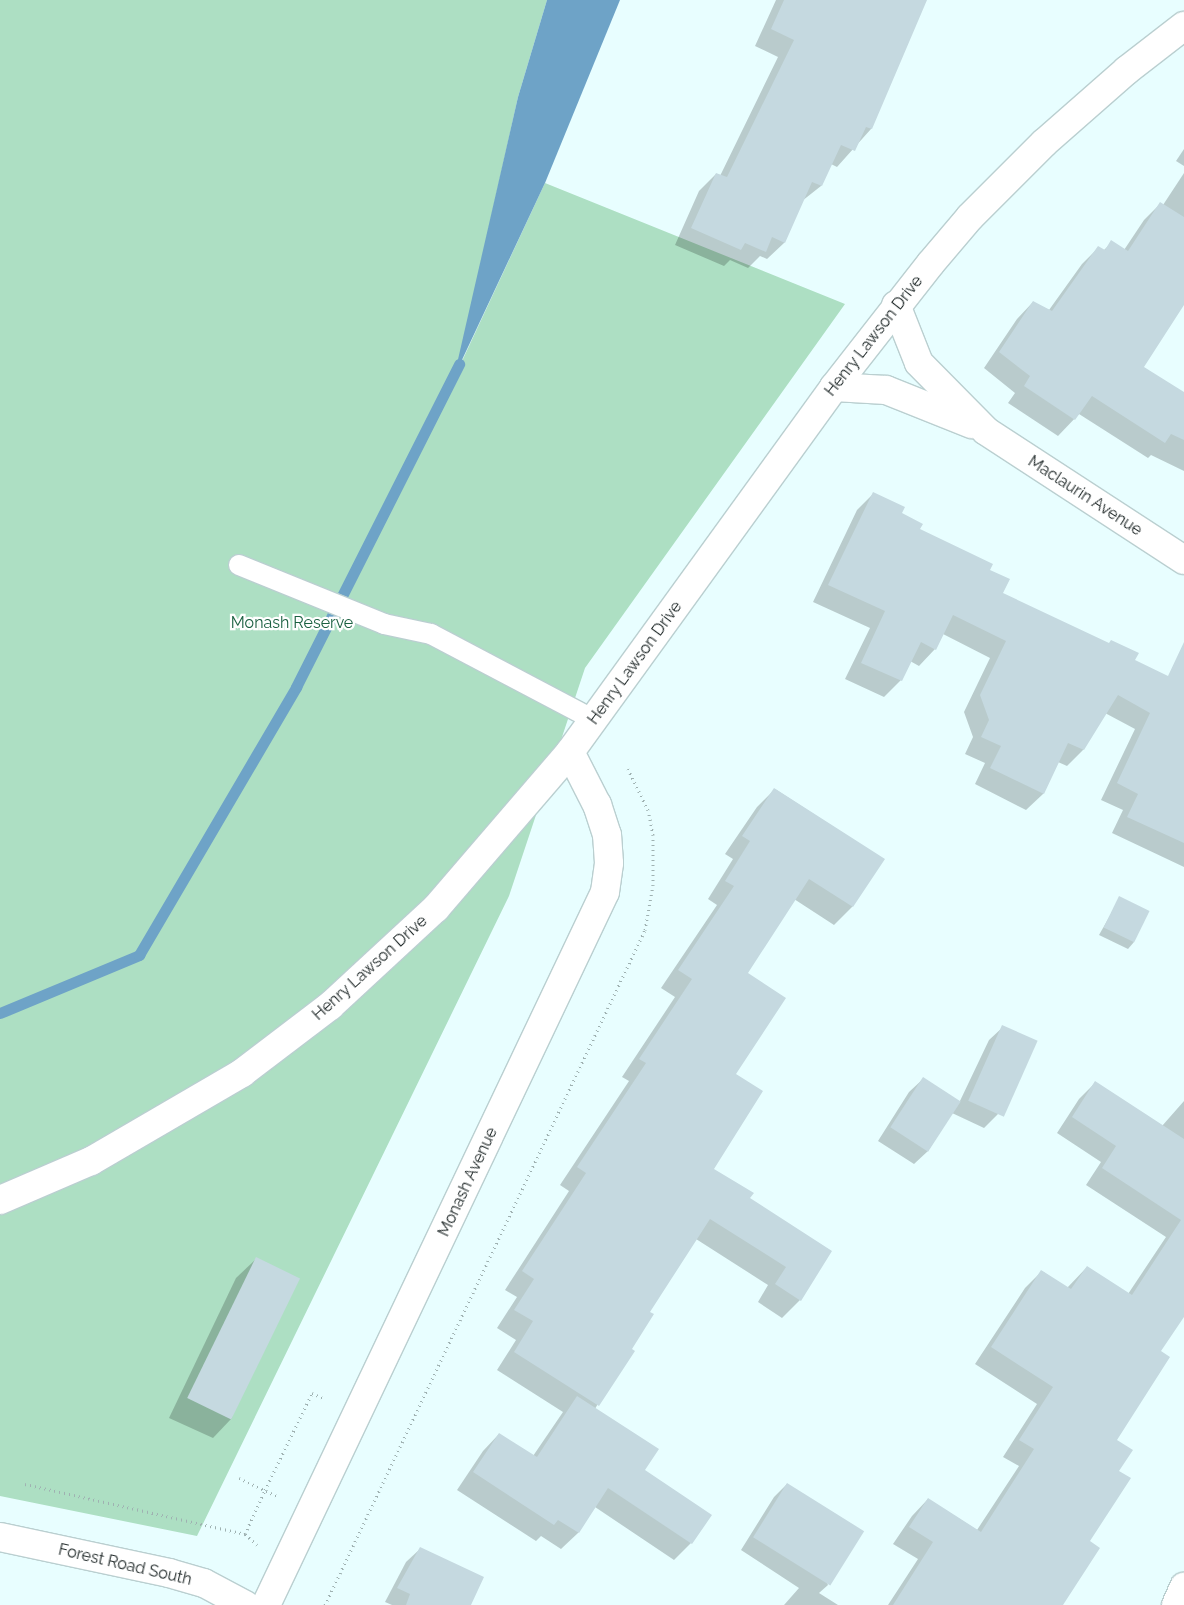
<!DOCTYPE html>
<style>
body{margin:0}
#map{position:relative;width:1184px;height:1605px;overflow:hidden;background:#e8feff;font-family:Raleway,sans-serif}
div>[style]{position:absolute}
.green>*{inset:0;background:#addfc3}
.water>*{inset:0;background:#6ea3c7}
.shadow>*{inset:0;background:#0003}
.stream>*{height:11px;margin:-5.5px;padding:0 5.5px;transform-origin:5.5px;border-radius:5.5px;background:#6ea3c7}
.building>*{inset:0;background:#c5d9e0;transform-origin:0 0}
.path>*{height:3px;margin-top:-1.5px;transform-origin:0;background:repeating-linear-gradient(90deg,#9fb1b1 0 1px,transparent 0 5px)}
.roads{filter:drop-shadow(1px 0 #bacfd0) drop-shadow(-1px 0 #bacfd0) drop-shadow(0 1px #bacfd0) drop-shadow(0 -1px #bacfd0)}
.service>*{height:20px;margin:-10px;padding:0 10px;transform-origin:10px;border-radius:10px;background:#fff}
.minor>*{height:28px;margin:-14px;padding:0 14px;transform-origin:14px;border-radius:14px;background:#fff}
.tertiary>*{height:28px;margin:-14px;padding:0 14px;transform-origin:14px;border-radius:14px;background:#fff}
.secondary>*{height:28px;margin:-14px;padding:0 14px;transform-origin:14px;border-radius:14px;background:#fff}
span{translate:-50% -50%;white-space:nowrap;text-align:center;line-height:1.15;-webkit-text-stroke:4.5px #fff;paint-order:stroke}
.street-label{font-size:16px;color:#202929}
.park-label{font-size:16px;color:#1b6041}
</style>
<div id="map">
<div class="green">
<div style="clip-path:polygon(0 0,547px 0,518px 97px,456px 374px,545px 183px,845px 304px,585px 668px,509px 896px,197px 1536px,0 1496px)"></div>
</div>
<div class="water">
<div style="clip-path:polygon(547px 0,620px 0,545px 183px,454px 377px,518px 97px)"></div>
</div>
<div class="shadow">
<div style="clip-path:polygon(776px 0,925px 0,871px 129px,837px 167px,831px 164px,821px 186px,802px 201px,784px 243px,767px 259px,760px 256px,748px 268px,730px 260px,724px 266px,675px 245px,699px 191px,716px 174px,720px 176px,778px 57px,755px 46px)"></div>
<div style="clip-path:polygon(1184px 149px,1184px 166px,1176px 161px)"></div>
<div style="clip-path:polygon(1184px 173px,1184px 300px,1143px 367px,1184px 394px,1184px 471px,1151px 455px,1148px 458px,1079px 414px,1058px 436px,1008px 403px,1015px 393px,984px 368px,1017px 319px,1033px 302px,1049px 310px,1082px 264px,1098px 248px,1103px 251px,1112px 242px,1124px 250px,1144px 220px,1160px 204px,1163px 205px)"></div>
<div style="clip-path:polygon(873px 494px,919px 530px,989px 571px,1002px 594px,1184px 689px,1184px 867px,1112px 833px,1123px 810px,1101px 800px,1135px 729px,1105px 713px,1083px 750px,1067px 766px,1058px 762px,1043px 794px,1026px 810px,975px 784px,985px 763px,965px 754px,973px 737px,964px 712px,990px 658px,943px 634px,935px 649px,919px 666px,910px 661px,901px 680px,884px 697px,845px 679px,870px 628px,813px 602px,857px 510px)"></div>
<div style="clip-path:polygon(775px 789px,883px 859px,852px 907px,834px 925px,794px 899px,746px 973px,734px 1074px,712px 1169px,748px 1199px,831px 1251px,800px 1300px,782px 1318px,758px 1302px,768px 1285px,696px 1239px,649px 1312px,595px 1409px,643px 1470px,691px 1543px,674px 1560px,595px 1507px,578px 1533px,561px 1549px,541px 1536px,536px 1541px,457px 1490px,483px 1451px,499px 1434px,533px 1456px,563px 1412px,497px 1370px,516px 1340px,497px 1328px,517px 1297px,505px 1290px,569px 1191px,560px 1185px,629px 1081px,622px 1077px,675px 997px,661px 988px,717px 905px,708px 899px,733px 859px,725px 854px,757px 807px)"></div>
<div style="clip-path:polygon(1120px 898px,1134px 942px,1128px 949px,1099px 935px)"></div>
<div style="clip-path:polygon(1003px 1027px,1036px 1042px,998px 1114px,984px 1128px,952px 1113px,928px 1151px,914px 1164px,878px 1141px,909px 1092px,923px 1079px,959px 1103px,989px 1040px)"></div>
<div style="clip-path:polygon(1095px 1083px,1162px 1126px,1184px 1101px,1184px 1314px,1160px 1351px,1115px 1440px,1118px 1471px,1062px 1605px,888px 1605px,918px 1559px,893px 1544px,912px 1516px,928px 1499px,977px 1530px,1019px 1466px,1003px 1457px,1037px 1404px,975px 1364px,1025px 1288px,1042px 1271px,1067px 1288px,1087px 1267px,1128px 1294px,1166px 1237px,1086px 1185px,1101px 1162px,1057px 1133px,1079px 1099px)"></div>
<div style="clip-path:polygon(256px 1259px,232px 1418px,213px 1438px,169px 1418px,236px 1278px)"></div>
<div style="clip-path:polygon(787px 1484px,828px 1585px,819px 1593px,838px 1605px,784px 1605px,799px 1588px,741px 1550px,774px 1497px)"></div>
<div style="clip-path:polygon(420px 1549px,469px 1605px,392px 1605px,385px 1602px,406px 1562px)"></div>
</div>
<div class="stream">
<div style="left:0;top:1013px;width:151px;rotate:-22.6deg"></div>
<div style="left:139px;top:955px;width:311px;rotate:-59.6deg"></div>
<div style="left:296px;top:687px;width:362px;rotate:-63.2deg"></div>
</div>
<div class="building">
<div style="clip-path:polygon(784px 0,927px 0,872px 129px,866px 127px,855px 151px,841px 145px,822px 186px,812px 182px,785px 243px,772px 237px,766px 252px,745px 243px,741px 250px,691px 228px,716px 173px,727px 177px,794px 40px,771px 29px)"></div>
<div style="clip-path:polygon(1160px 202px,1184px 217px,1184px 305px,1144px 367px,1184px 392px,1184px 440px,1171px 434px,1165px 443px,1092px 396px,1075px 420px,1024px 386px,1030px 376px,999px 352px,1033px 301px,1052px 311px,1098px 246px,1105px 250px,1111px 240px,1128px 251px)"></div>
<div style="clip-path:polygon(873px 492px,905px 507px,902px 513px,923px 524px,920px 529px,993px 564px,990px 570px,1010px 579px,1003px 593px,1109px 643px,1111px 640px,1139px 653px,1135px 660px,1168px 676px,1184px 642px,1184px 843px,1127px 817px,1138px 794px,1117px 783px,1150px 713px,1118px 695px,1084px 750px,1068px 743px,1044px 794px,990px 768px,1001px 746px,981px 737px,989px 720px,980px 695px,1006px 641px,953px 615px,936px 650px,921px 642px,902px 681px,861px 663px,885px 611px,828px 585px)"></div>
<div style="clip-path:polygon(774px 788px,885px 859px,853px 907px,809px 879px,748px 973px,786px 998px,736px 1074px,763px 1091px,714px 1169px,754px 1193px,750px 1198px,832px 1251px,801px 1301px,775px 1284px,786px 1267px,710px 1219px,650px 1312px,654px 1314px,632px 1349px,635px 1351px,599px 1406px,514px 1352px,533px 1321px,514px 1310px,534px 1279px,522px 1271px,586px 1173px,577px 1167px,646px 1063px,639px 1059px,692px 979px,678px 970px,734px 886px,725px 881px,750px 841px,742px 836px)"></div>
<div style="left:1119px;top:896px;width:34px;height:35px;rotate:26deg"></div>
<div style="left:1002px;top:1025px;width:39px;height:83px;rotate:24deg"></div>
<div style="left:923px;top:1077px;width:45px;height:60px;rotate:33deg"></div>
<div style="clip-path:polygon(1095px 1081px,1184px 1139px,1184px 1317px,1161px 1351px,1170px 1357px,1117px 1440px,1133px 1450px,1119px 1471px,1131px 1478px,1090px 1541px,1100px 1548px,1063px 1605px,893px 1605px,933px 1542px,909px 1527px,928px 1498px,981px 1532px,1034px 1449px,1019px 1440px,1053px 1387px,991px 1347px,1041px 1270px,1071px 1289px,1087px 1266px,1132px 1295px,1181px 1220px,1102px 1168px,1116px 1146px,1072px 1117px)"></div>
<div style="left:256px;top:1257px;width:49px;height:157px;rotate:26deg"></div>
<div style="clip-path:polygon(577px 1396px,659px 1449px,645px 1470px,712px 1515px,692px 1544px,608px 1488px,579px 1533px,558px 1520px,554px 1525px,473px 1472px,499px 1433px,537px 1457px)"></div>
<div style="left:787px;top:1483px;width:91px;height:64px;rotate:32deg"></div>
<div style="clip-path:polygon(420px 1547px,484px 1577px,471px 1605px,406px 1605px,410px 1594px,397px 1588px)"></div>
</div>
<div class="path">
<div style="left:239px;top:1478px;width:44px;rotate:25.4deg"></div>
<div style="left:25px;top:1484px;width:226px;rotate:12.8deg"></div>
<div style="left:257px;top:1545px;width:16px;rotate:-137deg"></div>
<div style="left:245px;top:1534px;width:48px;rotate:-65.6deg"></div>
<div style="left:265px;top:1490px;width:108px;rotate:-64.1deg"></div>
<div style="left:312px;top:1393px;width:14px;rotate:25deg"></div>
<div style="left:325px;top:1605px;width:747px;rotate:-64.64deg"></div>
<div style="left:645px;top:930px;width:46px;rotate:-79.9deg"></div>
<div style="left:653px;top:885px;width:50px;rotate:-90deg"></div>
<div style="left:653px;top:835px;width:25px;rotate:-101deg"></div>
<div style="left:648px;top:810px;width:46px;rotate:-116deg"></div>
</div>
<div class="roads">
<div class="service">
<div style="left:239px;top:565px;width:157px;rotate:22.1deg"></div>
<div style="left:384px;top:624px;width:48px;rotate:12deg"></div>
<div style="left:431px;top:634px;width:184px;rotate:27.8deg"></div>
</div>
<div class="minor">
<div style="left:0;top:1537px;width:173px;rotate:12deg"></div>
<div style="left:169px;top:1573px;width:36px;rotate:16deg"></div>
<div style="left:204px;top:1583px;width:47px;rotate:28.2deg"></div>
<div style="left:266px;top:1605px;width:789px;rotate:-64.57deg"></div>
<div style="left:605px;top:892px;width:29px;rotate:-82deg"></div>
<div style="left:609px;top:863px;width:28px;rotate:-94deg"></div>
<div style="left:607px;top:835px;width:32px;rotate:-108deg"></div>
<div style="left:597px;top:805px;width:59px;rotate:-117deg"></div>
<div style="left:1176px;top:1605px;width:20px;rotate:-66deg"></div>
</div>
<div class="tertiary">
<div style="left:896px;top:305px;width:62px;rotate:68.4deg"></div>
<div style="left:919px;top:363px;width:95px;rotate:45.4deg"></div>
<div style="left:986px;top:431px;width:236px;rotate:33.1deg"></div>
<div style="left:834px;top:387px;width:52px;rotate:3.3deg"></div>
<div style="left:886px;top:390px;width:92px;rotate:21.8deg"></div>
</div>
<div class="secondary">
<div style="left:0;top:1200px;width:99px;rotate:-23.2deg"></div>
<div style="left:91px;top:1161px;width:175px;rotate:-30.2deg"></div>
<div style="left:242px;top:1073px;width:111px;rotate:-37.3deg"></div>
<div style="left:330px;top:1006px;width:144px;rotate:-42.8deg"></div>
<div style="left:436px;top:908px;width:206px;rotate:-49.3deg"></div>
<div style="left:570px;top:752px;width:450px;rotate:-54.1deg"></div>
<div style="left:834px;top:387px;width:157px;rotate:-52deg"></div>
<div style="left:931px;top:263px;width:60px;rotate:-49.7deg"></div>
<div style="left:970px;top:217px;width:105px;rotate:-45deg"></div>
<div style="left:1044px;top:143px;width:111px;rotate:-41.3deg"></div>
<div style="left:1127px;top:70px;width:72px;rotate:-37.7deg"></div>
</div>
</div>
<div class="street-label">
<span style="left:874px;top:336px;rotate:-52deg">Henry Lawson Drive</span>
<span style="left:1085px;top:496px;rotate:33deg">Maclaurin Avenue</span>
<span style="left:635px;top:663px;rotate:-54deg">Henry Lawson Drive</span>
<span style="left:370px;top:968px;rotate:-42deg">Henry Lawson Drive</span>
<span style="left:468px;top:1182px;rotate:-65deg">Monash Avenue</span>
<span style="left:125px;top:1565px;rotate:13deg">Forest Road South</span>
</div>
<div class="park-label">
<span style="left:292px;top:623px">Monash Reserve</span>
</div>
</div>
